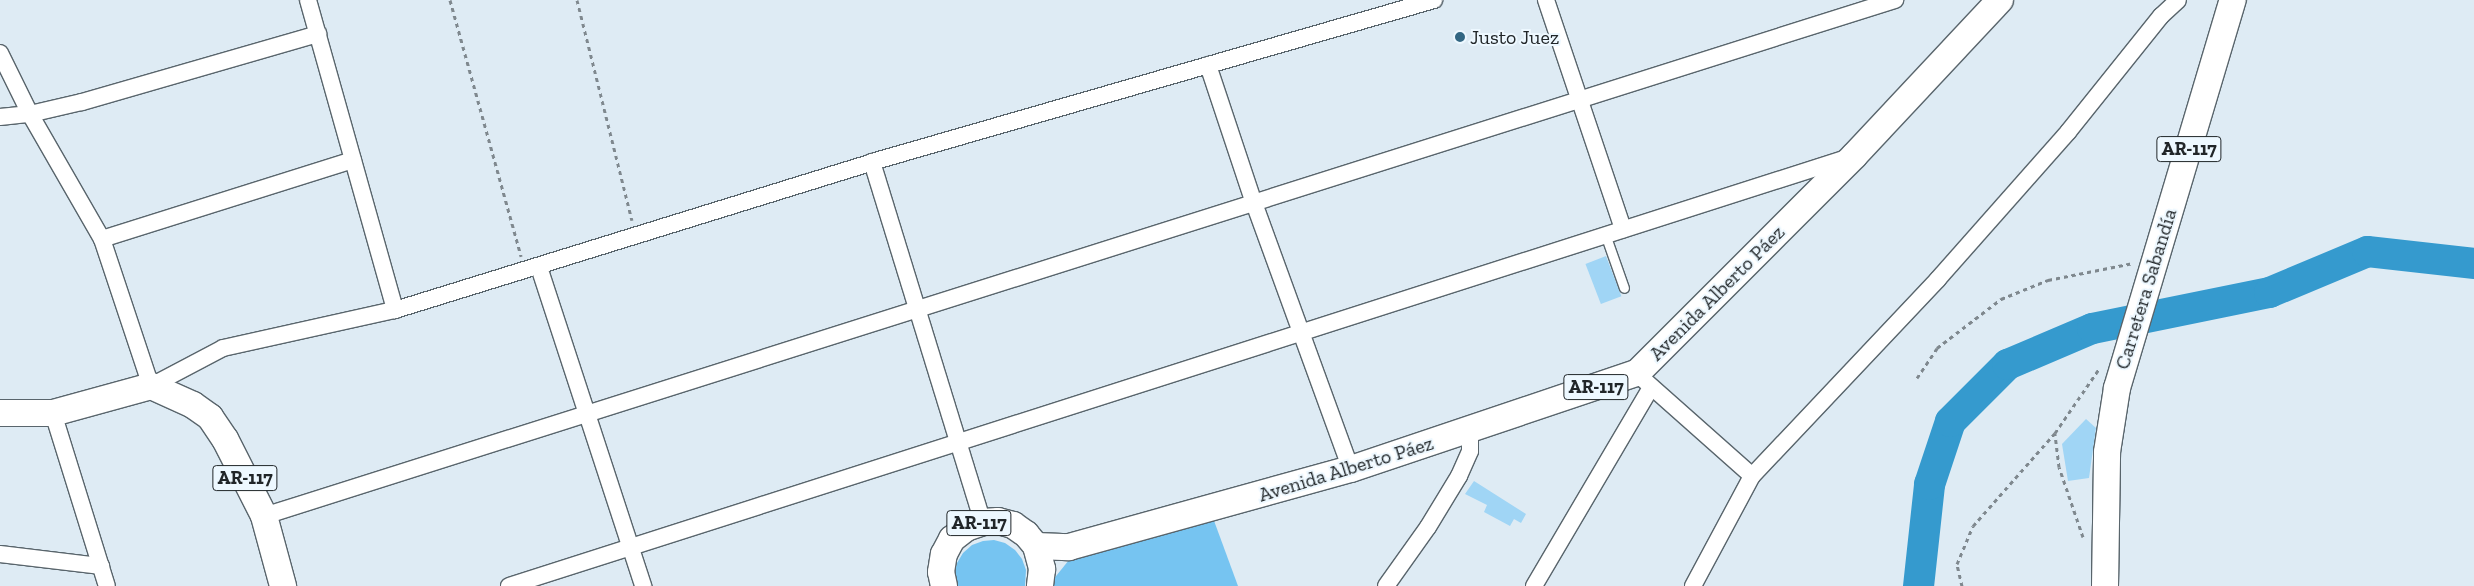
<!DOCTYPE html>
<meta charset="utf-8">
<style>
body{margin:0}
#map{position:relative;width:2474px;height:586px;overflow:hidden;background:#deebf4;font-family:"Zilla Slab",serif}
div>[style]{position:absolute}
.green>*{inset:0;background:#76c4f1}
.river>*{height:31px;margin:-15.5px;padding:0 15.5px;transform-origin:15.5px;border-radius:15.5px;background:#359ace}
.building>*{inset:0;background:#a0d5f5;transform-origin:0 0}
.path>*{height:3px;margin-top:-1.5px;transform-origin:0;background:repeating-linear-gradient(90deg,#7f888e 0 4px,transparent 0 8px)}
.roads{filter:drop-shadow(1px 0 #59656c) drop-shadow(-1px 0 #59656c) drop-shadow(0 1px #59656c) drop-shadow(0 -1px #59656c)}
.service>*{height:9px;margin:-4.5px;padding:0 4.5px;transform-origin:4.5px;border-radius:4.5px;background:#fff}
.minor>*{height:16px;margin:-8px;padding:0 8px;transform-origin:8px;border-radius:8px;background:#fff}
.primary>*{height:26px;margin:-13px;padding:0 13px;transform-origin:13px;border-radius:13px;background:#fff}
.dots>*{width:14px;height:14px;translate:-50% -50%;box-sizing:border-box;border:2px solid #edf8ff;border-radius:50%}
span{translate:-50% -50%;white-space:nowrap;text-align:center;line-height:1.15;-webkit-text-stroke:4px #edf8ff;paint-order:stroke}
.shield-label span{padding:1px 4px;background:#edf8ff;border:1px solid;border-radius:4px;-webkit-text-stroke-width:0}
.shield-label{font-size:19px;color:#212629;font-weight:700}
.poi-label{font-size:20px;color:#212629}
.left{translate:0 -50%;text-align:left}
.street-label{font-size:20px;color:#212629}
</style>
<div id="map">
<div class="green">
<div style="clip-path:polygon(1213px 518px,1238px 586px,1048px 586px,1069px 560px)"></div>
<div style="clip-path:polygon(994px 540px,1005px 543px,1015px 550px,1022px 559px,1026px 570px,1025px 586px,956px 586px,954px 575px,957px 563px,963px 553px,972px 545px,983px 541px)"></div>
</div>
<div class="river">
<div style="left:1918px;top:586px;width:103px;rotate:-83.8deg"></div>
<div style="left:1929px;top:484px;width:66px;rotate:-71.6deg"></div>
<div style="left:1950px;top:421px;width:81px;rotate:-45deg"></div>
<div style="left:2007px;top:364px;width:92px;rotate:-23deg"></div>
<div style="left:2092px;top:328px;width:181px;rotate:-11.5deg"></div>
<div style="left:2269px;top:292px;width:106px;rotate:-22.7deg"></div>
<div style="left:2367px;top:251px;width:108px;rotate:6.4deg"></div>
</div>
<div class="building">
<div style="left:1606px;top:256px;width:43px;height:22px;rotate:69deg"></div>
<div style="clip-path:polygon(2086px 419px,2096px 428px,2089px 478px,2068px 481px,2062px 444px)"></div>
<div style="clip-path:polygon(1474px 481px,1526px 514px,1521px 523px,1514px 519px,1510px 526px,1484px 512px,1487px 505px,1465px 494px)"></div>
</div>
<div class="path">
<div style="left:450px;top:0;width:266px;rotate:74.5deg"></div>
<div style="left:577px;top:0;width:227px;rotate:76deg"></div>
<div style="left:1917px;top:378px;width:36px;rotate:-56deg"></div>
<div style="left:1937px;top:348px;width:81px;rotate:-37.4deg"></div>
<div style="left:2001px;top:299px;width:51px;rotate:-22deg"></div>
<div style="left:2048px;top:280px;width:87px;rotate:-11.3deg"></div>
<div style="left:2083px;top:537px;width:74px;rotate:-108.9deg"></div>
<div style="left:2059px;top:467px;width:34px;rotate:-97deg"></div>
<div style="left:2055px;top:433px;width:78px;rotate:-55.5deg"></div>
<div style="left:1962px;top:586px;width:23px;rotate:-103deg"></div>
<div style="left:1957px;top:564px;width:41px;rotate:-67.2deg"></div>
<div style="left:1973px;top:526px;width:124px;rotate:-48.6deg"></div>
</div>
<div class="roads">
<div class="service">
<div style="left:1605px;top:234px;width:57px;rotate:70.6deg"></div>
</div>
<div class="minor">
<div style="left:308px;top:0;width:322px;rotate:74.3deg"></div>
<div style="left:1546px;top:0;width:242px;rotate:71.4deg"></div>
<div style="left:0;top:53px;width:68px;rotate:63.8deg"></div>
<div style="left:30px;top:114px;width:144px;rotate:60.1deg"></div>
<div style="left:102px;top:239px;width:155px;rotate:71.6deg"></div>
<div style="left:151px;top:386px;width:81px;rotate:-27.8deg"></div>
<div style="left:223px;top:348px;width:176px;rotate:-12.5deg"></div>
<div style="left:395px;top:310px;width:499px;rotate:-17.2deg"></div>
<div style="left:872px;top:162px;width:585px;rotate:-16.08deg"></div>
<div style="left:1208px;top:65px;width:145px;rotate:71.6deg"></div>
<div style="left:1254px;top:203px;width:283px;rotate:70deg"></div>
<div style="left:0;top:117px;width:30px;rotate:-6deg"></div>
<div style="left:30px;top:114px;width:53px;rotate:-13deg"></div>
<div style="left:82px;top:102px;width:246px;rotate:-16.1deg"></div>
<div style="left:872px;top:162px;width:377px;rotate:72.9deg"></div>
<div style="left:102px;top:239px;width:263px;rotate:-17.5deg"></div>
<div style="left:539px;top:267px;width:336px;rotate:71.9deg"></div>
<div style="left:1644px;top:380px;width:144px;rotate:41.6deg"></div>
<div style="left:53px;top:413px;width:181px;rotate:72.7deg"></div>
<div style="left:264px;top:516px;width:1711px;rotate:-17.56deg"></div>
<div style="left:0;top:554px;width:102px;rotate:6.8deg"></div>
<div style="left:509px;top:586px;width:1405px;rotate:-17.74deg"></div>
<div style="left:1386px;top:586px;width:72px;rotate:-54.6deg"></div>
<div style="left:1428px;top:527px;width:60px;rotate:-58.7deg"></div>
<div style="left:1459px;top:476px;width:27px;rotate:-66deg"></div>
<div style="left:1470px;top:451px;width:20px;rotate:-90deg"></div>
<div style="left:1534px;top:586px;width:231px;rotate:-59.5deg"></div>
<div style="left:1693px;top:586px;width:125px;rotate:-61.8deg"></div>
<div style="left:1752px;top:476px;width:271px;rotate:-46.6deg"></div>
<div style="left:1938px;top:279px;width:196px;rotate:-48.5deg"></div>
<div style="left:2068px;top:132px;width:149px;rotate:-51.3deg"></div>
<div style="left:2161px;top:16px;width:23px;rotate:-43deg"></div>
</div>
<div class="primary">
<div style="left:0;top:413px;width:53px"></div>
<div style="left:53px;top:413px;width:102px;rotate:-15.4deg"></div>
<div style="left:151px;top:386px;width:46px;rotate:24.3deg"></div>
<div style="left:193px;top:405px;width:21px;rotate:35deg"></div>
<div style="left:210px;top:417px;width:27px;rotate:56deg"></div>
<div style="left:225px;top:439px;width:86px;rotate:63.1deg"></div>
<div style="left:264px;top:516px;width:73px;rotate:74.8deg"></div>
<div style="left:1036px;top:546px;width:33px;rotate:2deg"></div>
<div style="left:1069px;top:547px;width:293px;rotate:-15.5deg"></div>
<div style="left:1351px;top:469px;width:302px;rotate:-18.6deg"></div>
<div style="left:1637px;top:373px;width:308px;rotate:-45deg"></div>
<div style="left:1855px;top:155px;width:212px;rotate:-46.9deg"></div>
<div style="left:944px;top:586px;width:14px;rotate:-102deg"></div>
<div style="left:941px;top:572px;width:18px;rotate:-81deg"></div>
<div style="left:944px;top:554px;width:17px;rotate:-62deg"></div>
<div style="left:952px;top:539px;width:18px;rotate:-38deg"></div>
<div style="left:966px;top:528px;width:18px;rotate:-19deg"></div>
<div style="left:983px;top:522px;width:15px;rotate:-4deg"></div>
<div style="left:998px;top:521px;width:16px;rotate:15deg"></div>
<div style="left:1013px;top:525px;width:16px;rotate:35deg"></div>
<div style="left:1026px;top:534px;width:16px;rotate:50deg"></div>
<div style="left:1036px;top:546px;width:24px;rotate:75deg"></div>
<div style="left:1042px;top:569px;width:17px;rotate:97deg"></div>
<div style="left:2105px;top:586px;width:134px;rotate:-89.1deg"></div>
<div style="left:2107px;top:452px;width:65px;rotate:-81.1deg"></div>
<div style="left:2117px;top:388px;width:405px;rotate:-73.4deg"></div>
</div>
</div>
<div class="dots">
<div style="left:1460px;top:37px;background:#326682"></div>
</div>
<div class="shield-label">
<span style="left:2189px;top:149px">AR-117</span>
<span style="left:1596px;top:387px">AR-117</span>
<span style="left:245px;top:478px">AR-117</span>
<span style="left:979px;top:523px">AR-117</span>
</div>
<div class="poi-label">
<span class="left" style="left:1470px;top:37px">Justo Juez</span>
</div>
<div class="street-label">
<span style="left:2146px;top:289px;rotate:-73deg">Carretera Sabandía</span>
<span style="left:1717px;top:293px;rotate:-45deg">Avenida Alberto Páez</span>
<span style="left:1346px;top:469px;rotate:-17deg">Avenida Alberto Páez</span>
</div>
</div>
